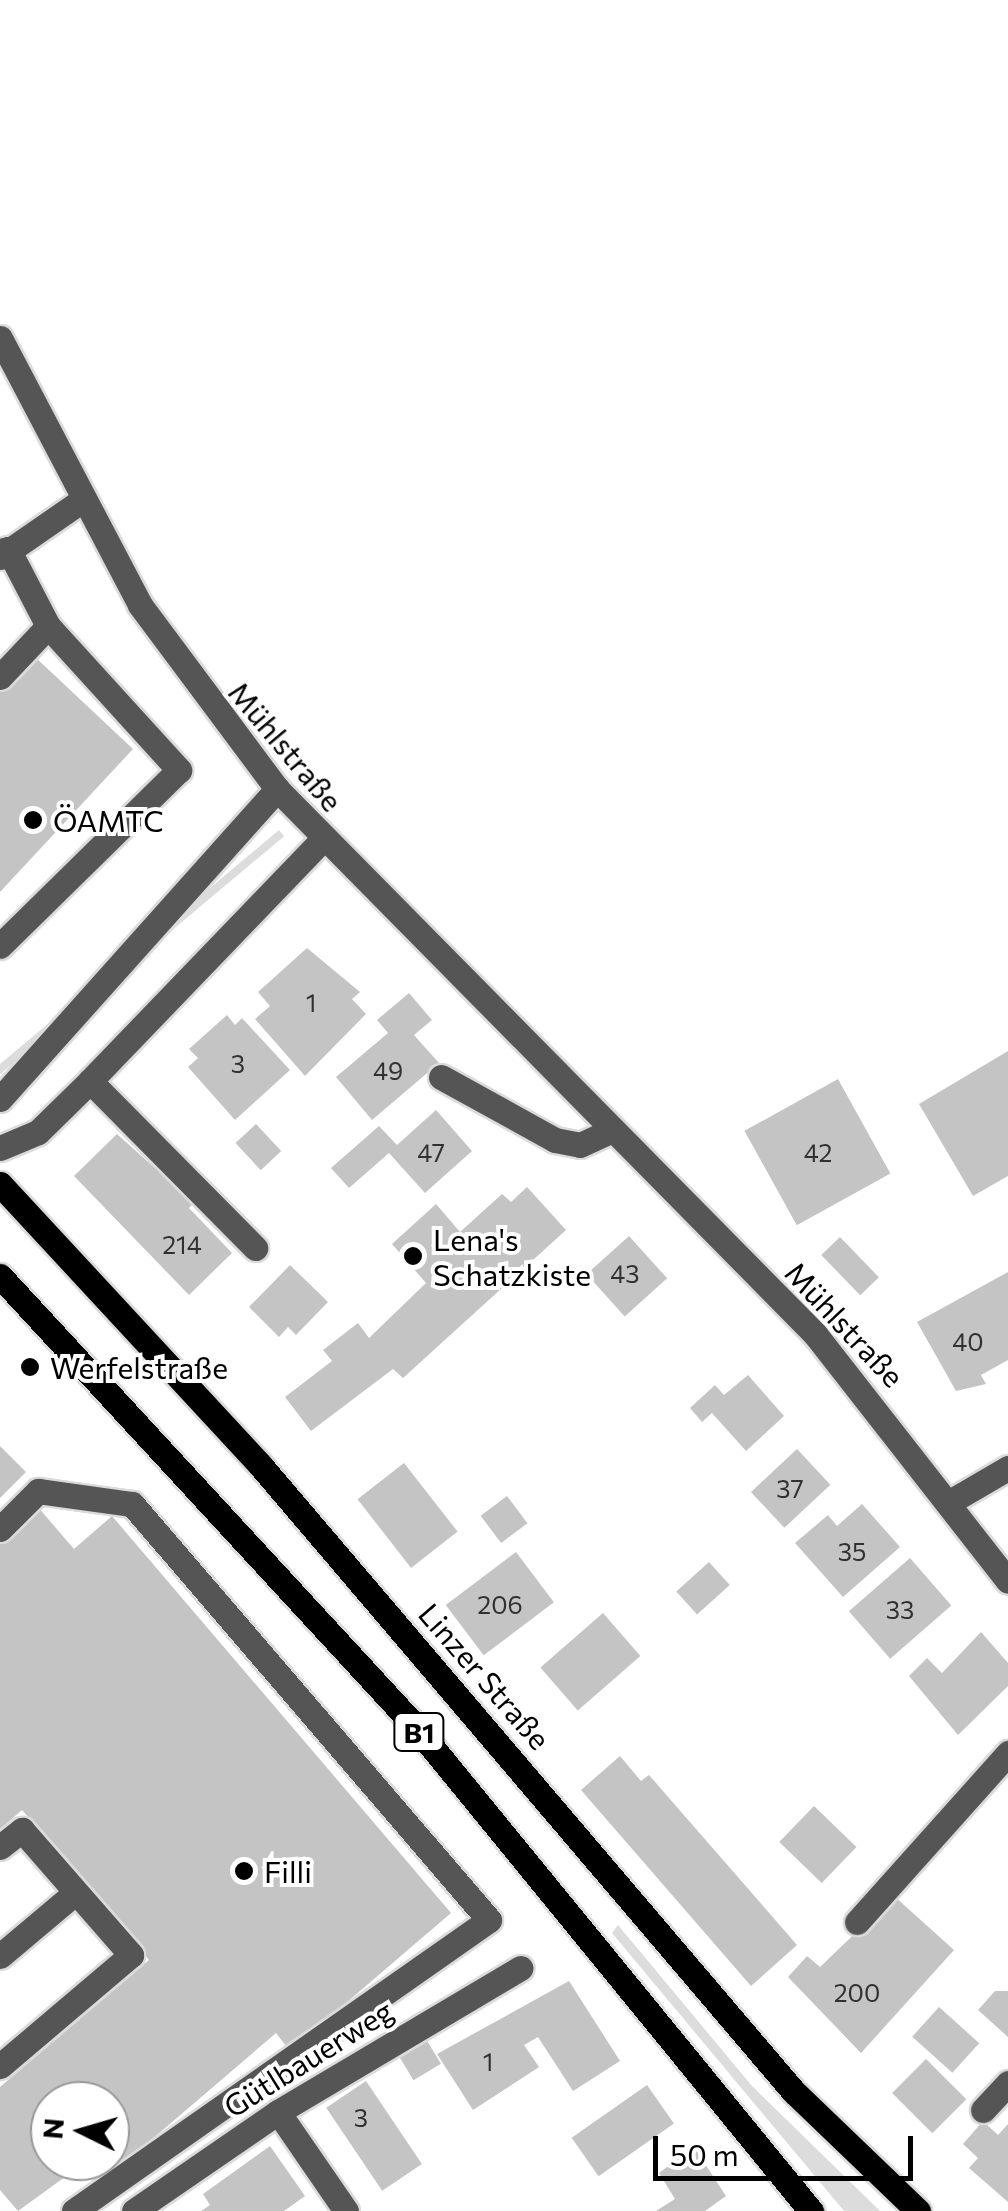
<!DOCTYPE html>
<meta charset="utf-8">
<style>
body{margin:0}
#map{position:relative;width:1008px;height:2211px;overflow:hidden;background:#fff;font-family:Commissioner,sans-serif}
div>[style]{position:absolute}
.green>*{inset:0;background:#dcdcdc;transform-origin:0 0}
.building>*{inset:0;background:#c4c4c4;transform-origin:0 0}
.roads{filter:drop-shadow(2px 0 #dbdbdb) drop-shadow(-2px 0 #dbdbdb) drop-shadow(0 2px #dbdbdb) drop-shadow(0 -2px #dbdbdb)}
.minor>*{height:25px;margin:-12.5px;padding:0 12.5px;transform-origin:12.5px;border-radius:12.5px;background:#555}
.major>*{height:25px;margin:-12.5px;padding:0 12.5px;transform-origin:12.5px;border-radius:12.5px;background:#000}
.dots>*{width:28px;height:28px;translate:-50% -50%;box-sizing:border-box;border:5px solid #fff;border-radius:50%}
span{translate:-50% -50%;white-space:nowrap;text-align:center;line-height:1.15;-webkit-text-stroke:8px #fff;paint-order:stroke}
.number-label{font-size:25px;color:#313131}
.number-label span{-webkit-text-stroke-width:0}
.shield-label span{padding:2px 8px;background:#fff;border:2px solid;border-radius:8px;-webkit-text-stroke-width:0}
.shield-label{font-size:28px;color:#000;font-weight:700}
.street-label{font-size:30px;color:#000}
.poi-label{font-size:30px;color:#000}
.left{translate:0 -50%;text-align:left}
.north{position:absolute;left:30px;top:2081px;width:100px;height:100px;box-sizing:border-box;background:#fff;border:2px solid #999;border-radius:50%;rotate:275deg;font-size:28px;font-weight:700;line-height:40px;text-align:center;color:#000}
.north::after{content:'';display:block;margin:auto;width:35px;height:45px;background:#000;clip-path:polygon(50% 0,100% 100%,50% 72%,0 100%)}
.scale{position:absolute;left:653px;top:2136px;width:260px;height:45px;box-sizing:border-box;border:5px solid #000;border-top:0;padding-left:12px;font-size:30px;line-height:35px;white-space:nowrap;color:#000;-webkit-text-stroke:8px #fff;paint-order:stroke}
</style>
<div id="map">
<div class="green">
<div style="left:279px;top:830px;width:8px;height:391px;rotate:50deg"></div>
<div style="clip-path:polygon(618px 1925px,752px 2086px,880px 2211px,844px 2211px,612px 1933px)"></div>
</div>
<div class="building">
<div style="clip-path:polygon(34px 656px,133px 749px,0 892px,0 692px)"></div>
<div style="clip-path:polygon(307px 948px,360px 992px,352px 999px,366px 1014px,305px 1076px,255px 1019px,270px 1006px,258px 992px)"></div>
<div style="clip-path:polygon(409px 993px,432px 1020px,414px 1035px,439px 1063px,372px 1120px,336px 1077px,388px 1033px,377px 1020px)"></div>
<div style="clip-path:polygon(227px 1015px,235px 1025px,242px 1018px,290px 1070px,235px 1120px,188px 1067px,198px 1058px,189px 1049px)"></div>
<div style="clip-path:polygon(1008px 1051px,1008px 1176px,973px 1196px,919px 1104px)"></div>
<div style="left:838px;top:1079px;width:108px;height:107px;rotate:61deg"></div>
<div style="clip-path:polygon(436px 1110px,472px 1151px,425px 1193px,389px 1153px,349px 1188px,331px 1168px,379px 1126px,397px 1145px)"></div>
<div style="left:256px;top:1124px;width:37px;height:28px;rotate:47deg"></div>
<div style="clip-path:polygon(117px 1134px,194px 1203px,189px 1208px,232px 1253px,189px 1295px,74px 1176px)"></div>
<div style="clip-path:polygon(527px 1187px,566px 1230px,403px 1378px,393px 1369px,311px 1431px,285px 1397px,332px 1361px,323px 1350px,358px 1323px,369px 1338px,426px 1283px,392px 1244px,436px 1204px,460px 1232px,502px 1194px,511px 1202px)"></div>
<div style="left:629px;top:1236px;width:57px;height:57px;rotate:48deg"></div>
<div style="left:840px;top:1237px;width:56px;height:26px;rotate:46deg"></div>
<div style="clip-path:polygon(290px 1265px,328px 1302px,296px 1335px,288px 1327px,279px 1337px,249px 1307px)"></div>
<div style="clip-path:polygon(1008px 1272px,1008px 1360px,981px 1375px,986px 1384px,956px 1391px,917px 1322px)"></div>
<div style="left:24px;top:1355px;width:26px;height:9px;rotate:47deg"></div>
<div style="clip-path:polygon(748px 1375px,784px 1416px,746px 1451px,712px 1413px,702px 1422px,690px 1408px,715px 1385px,724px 1395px)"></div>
<div style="clip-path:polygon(0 1446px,26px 1472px,0 1498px)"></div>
<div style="left:797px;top:1449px;width:49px;height:63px;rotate:47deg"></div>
<div style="left:404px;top:1463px;width:87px;height:59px;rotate:52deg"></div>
<div style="left:507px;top:1496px;width:34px;height:33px;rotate:53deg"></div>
<div style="clip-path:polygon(862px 1504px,900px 1547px,843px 1597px,795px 1543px,828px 1515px,837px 1526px)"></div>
<div style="clip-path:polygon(37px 1506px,74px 1549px,112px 1516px,451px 1913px,290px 2051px,276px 2033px,116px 2170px,110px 2101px,50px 2101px,50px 2161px,87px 2161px,18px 2211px,0 2190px,0 2087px,149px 1960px,22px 1810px,0 1829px,0 1538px)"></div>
<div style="left:516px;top:1552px;width:63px;height:88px;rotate:53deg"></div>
<div style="left:910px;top:1558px;width:63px;height:81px;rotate:49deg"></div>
<div style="left:709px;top:1562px;width:31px;height:44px;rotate:48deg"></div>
<div style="left:603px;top:1613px;width:57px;height:83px;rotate:49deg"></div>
<div style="clip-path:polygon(981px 1632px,1008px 1663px,1008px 1686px,958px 1735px,909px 1676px,927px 1658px,942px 1673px)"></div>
<div style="clip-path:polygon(620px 1756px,641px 1781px,649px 1775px,797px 1945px,751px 1986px,581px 1790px)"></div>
<div style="left:814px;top:1806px;width:59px;height:50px;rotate:44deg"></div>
<div style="clip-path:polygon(894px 1896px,954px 1950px,861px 2053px,788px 1977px,807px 1956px,820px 1967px)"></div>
<div style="clip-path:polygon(569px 1981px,620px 2061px,573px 2091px,538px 2037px,524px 2045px,539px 2067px,473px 2110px,437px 2054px)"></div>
<div style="clip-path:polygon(995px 1991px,1008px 1991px,1008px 2037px,978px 2010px)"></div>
<div style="left:939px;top:2007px;width:54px;height:40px;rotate:42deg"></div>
<div style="left:426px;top:2039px;width:29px;height:32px;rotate:59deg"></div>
<div style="left:926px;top:2059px;width:57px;height:48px;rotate:45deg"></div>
<div style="left:366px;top:2081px;width:100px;height:48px;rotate:56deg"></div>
<div style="left:647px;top:2085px;width:47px;height:92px;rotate:55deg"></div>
<div style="clip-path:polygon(983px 2121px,998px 2135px,1008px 2124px,1008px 2202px,969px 2168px,978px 2158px,963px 2144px)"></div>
<div style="clip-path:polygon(270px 2146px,305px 2196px,284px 2211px,201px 2211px,210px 2205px,203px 2194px)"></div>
<div style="clip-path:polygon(694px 2147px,726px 2196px,705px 2211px,656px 2211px,675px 2199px,659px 2173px)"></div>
</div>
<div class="roads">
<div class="minor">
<div style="left:0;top:338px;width:301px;rotate:62.3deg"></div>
<div style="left:140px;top:605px;width:229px;rotate:53.3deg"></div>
<div style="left:277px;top:789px;width:766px;rotate:45.37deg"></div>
<div style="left:815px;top:1334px;width:313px;rotate:52deg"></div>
<div style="left:0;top:551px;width:8px;rotate:-14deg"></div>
<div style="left:8px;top:549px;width:87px;rotate:62.5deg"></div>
<div style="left:48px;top:626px;width:195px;rotate:47.7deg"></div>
<div style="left:179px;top:770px;width:251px;rotate:135.5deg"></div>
<div style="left:0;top:557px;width:98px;rotate:-34.7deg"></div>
<div style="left:0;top:677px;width:70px;rotate:-46.7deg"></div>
<div style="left:441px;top:1077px;width:130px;rotate:28.9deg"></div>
<div style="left:555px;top:1140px;width:25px;rotate:11deg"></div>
<div style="left:580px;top:1145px;width:33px;rotate:-25deg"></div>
<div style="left:90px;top:1081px;width:235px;rotate:45.3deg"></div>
<div style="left:0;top:1099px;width:416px;rotate:-48.2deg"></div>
<div style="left:0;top:1148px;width:41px;rotate:-22.8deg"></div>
<div style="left:38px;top:1132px;width:73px;rotate:-44.4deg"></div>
<div style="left:90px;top:1081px;width:335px;rotate:-46.1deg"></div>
<div style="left:953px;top:1500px;width:64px;rotate:-30.2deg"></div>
<div style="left:0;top:1529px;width:54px;rotate:-45deg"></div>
<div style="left:38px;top:1491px;width:95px;rotate:7.9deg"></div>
<div style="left:132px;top:1504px;width:548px;rotate:49.36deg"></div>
<div style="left:489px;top:1920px;width:507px;rotate:144.96deg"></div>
<div style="left:0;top:1847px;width:28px;rotate:-38deg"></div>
<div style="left:22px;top:1830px;width:166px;rotate:48.9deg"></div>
<div style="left:131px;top:1955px;width:172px;rotate:139.7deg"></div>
<div style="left:857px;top:1922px;width:227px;rotate:-48.2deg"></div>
<div style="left:0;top:1956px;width:99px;rotate:-40.1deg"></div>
<div style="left:983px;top:2110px;width:37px;rotate:-47deg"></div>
<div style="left:278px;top:2112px;width:120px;rotate:55.5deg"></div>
<div style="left:134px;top:2211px;width:175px;rotate:-34.5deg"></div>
<div style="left:278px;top:2112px;width:282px;rotate:-30.7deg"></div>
</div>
<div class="major">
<div style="left:0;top:1184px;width:384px;rotate:47.2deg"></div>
<div style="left:261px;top:1466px;width:822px;rotate:49.59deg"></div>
<div style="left:794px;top:2092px;width:172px;rotate:43.8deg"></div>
<div style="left:0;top:1276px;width:611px;rotate:47.32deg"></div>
<div style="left:414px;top:1725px;width:628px;rotate:50.76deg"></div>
</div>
</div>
<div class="dots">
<div style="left:33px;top:820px;background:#000"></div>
<div style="left:413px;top:1256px;background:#000"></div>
<div style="left:30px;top:1367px;background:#000"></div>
<div style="left:244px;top:1871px;background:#000"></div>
</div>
<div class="number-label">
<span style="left:311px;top:1002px">1</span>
<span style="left:238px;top:1063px">3</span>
<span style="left:388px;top:1070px">49</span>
<span style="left:431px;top:1152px">47</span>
<span style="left:818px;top:1152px">42</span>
<span style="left:182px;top:1244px">214</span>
<span style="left:625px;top:1273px">43</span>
<span style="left:968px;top:1341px">40</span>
<span style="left:790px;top:1488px">37</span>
<span style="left:852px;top:1551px">35</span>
<span style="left:500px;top:1604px">206</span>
<span style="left:900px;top:1609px">33</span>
<span style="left:857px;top:1992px">200</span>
<span style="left:488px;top:2061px">1</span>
<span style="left:361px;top:2117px">3</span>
</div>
<div class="shield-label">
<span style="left:419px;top:1732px">B1</span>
</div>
<div class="street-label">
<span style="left:286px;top:746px;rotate:50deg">Mühlstraße</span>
<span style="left:845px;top:1324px;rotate:47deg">Mühlstraße</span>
<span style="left:485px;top:1676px;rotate:49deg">Linzer Straße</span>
<span style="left:308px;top:2058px;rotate:-32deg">Gütlbauerweg</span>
</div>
<div class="poi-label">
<span class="left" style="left:53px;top:820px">ÖAMTC</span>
<span class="left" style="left:433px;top:1256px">Lena's<br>Schatzkiste</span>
<span class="left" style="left:50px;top:1367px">Werfelstraße</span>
<span class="left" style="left:264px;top:1871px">Filli</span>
</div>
<div class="north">N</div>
<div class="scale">50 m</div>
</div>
